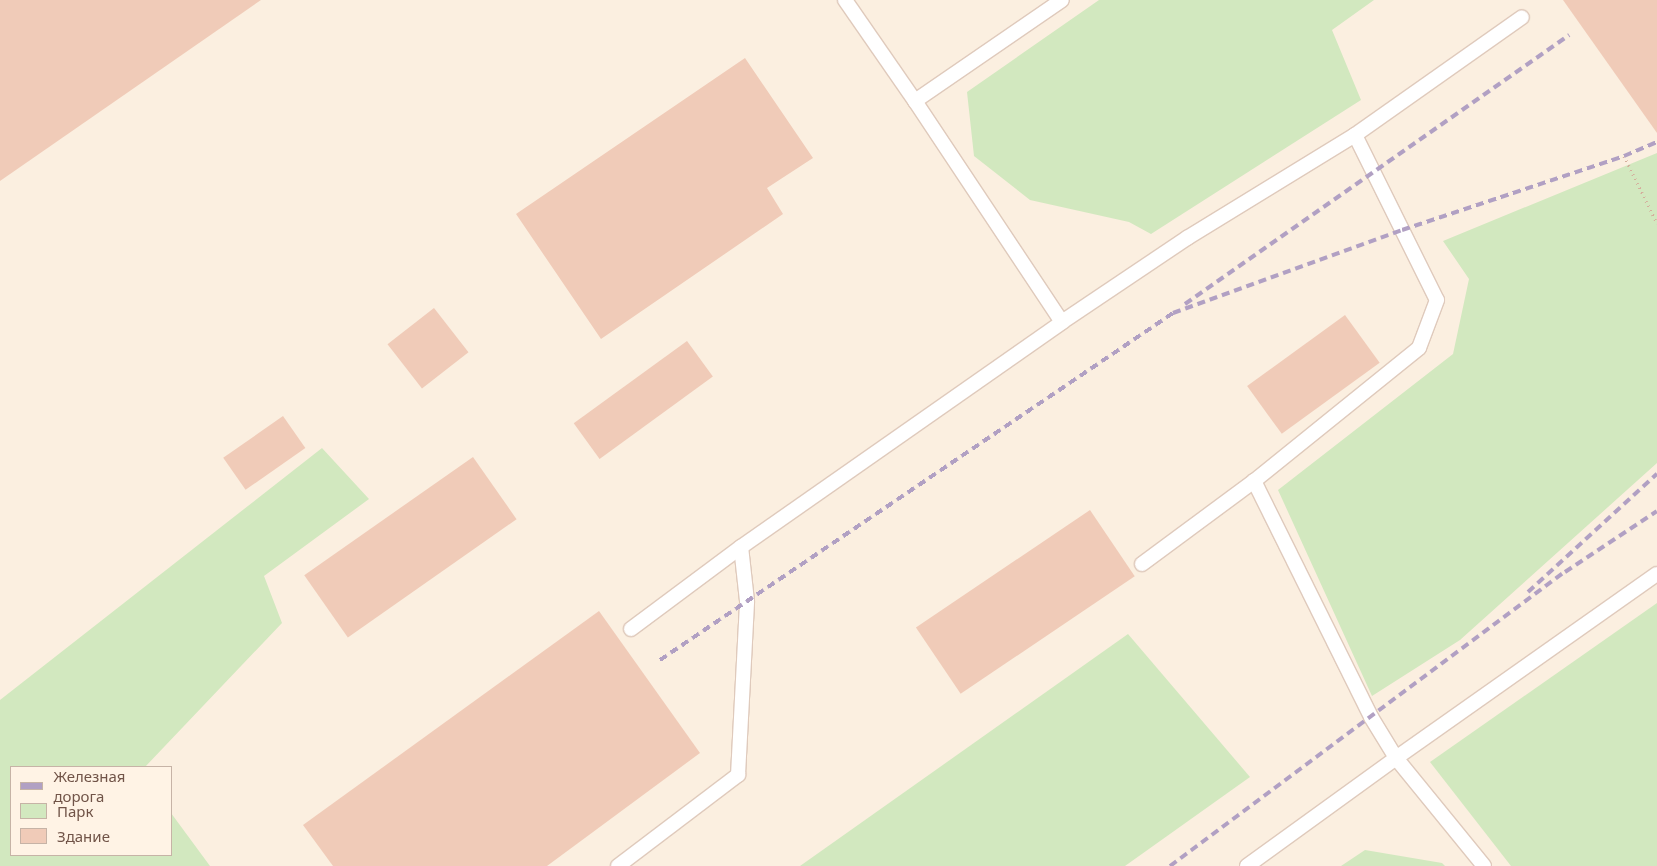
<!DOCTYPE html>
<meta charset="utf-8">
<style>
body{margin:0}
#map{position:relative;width:1657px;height:866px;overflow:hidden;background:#fbefe0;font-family:"Noto Sans",sans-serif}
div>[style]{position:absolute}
.green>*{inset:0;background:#d2e8bf}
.building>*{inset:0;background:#f0cbb8;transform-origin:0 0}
.path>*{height:3px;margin-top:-1.5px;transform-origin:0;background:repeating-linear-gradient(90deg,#d4ae9c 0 1px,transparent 0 5px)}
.roads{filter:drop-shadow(1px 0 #dfcabc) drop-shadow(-1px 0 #dfcabc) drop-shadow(0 1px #dfcabc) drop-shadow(0 -1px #dfcabc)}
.service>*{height:14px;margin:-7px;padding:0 7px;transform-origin:7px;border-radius:7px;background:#fff}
.rail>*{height:4px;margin-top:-2px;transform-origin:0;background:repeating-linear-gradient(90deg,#b1a0c3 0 8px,transparent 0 13px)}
span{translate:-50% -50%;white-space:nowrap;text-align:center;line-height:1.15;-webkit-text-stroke:4.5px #fff3e5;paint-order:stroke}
.legend{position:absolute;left:10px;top:766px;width:162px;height:90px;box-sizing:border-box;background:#fff3e5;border:1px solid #c6b3a6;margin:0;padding:6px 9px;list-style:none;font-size:15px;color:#715448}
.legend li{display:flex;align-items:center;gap:10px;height:25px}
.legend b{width:25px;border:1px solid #c6b3a6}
</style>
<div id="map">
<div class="green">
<div style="clip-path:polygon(1099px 0,1374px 0,1332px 30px,1361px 100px,1151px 234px,1129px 222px,1030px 200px,974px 156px,967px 92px)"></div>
<div style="clip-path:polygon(1657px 153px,1657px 463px,1460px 640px,1372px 696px,1278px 490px,1453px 354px,1469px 279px,1443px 241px)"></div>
<div style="clip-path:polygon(322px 448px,369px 499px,264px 576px,282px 623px,145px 767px,11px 767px,11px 855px,171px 855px,171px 813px,210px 866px,0 866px,0 700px)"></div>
<div style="clip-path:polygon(1657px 603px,1657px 866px,1511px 866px,1430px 762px)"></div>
<div style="clip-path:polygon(1128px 634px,1250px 777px,1125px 866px,800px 866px)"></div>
<div style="clip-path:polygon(1365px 850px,1442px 863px,1445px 866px,1341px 866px)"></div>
</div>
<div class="building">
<div style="clip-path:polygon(0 0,261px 0,0 181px)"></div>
<div style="clip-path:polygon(1563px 0,1657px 0,1657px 133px)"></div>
<div style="clip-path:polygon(745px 58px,813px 158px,767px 188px,783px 214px,601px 339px,516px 214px)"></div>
<div style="left:434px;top:308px;width:56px;height:59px;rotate:52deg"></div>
<div style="left:1345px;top:315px;width:59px;height:121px;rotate:54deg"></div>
<div style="left:687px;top:341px;width:44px;height:140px;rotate:54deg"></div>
<div style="left:283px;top:416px;width:39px;height:73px;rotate:55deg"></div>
<div style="left:473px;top:457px;width:76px;height:206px;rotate:55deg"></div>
<div style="left:1090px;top:510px;width:80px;height:210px;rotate:56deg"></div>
<div style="clip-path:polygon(599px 611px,700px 753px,547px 866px,333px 866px,303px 825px)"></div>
</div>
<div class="path">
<div style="left:1624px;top:156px;width:75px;rotate:63.8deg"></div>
</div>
<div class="roads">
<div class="service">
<div style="left:845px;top:0;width:123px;rotate:55.3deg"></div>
<div style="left:915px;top:101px;width:265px;rotate:56.4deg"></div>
<div style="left:915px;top:101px;width:178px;rotate:-34.5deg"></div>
<div style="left:1355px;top:135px;width:204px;rotate:-35.2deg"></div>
<div style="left:1142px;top:564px;width:139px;rotate:-36.5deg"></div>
<div style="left:631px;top:629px;width:137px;rotate:-36.7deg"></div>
<div style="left:741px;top:547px;width:392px;rotate:-35deg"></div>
<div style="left:1062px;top:322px;width:151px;rotate:-33.9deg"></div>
<div style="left:1187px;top:238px;width:197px;rotate:-31.5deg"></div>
<div style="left:1355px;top:135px;width:184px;rotate:63.6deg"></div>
<div style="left:1437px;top:300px;width:51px;rotate:110.6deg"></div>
<div style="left:1419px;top:348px;width:212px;rotate:141.1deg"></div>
<div style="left:1254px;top:481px;width:263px;rotate:63.6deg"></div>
<div style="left:1371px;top:717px;width:48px;rotate:58.6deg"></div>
<div style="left:1396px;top:758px;width:139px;rotate:50.8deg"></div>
<div style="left:618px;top:866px;width:151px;rotate:-37.2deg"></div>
<div style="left:738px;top:775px;width:174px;rotate:-87deg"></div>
<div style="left:747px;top:601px;width:54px;rotate:-96.3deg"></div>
<div style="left:1247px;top:866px;width:184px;rotate:-35.9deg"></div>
<div style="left:1396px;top:758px;width:319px;rotate:-35.2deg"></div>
</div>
</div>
<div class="rail">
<div style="left:1185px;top:304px;width:469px;rotate:-35deg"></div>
<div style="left:1528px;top:592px;width:175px;rotate:-42.5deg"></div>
<div style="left:660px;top:660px;width:619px;rotate:-34.07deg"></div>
<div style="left:1173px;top:313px;width:244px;rotate:-19.9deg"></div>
<div style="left:1402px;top:230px;width:234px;rotate:-18.4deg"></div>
<div style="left:1624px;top:156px;width:36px;rotate:-23deg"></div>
<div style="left:1170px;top:866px;width:492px;rotate:-36.7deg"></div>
<div style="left:1565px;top:572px;width:110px;rotate:-33.5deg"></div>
</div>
<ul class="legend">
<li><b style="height:6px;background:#b1a0c3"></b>Железная дорога</li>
<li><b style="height:14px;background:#d2e8bf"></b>Парк</li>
<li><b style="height:14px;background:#f0cbb8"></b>Здание</li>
</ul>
</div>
